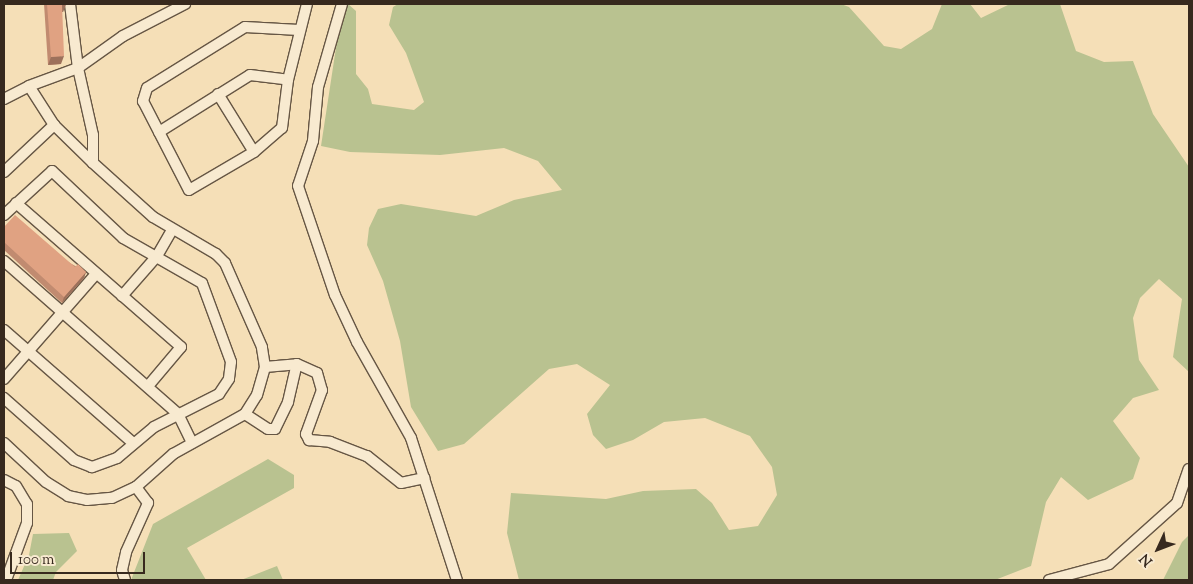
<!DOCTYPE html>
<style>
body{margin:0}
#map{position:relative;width:1193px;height:584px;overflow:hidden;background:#f5dfb7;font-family:"Sorts Mill Goudy",serif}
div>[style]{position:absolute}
.green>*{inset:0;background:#b9c290}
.roads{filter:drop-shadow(1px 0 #665644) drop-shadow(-1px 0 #665644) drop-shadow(0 1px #665644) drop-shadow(0 -1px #665644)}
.minor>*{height:10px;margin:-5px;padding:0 5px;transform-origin:5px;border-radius:5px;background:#f8ead0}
.wall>*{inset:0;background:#c18b70}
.shaded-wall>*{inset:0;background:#9d715b}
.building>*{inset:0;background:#e0a282}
span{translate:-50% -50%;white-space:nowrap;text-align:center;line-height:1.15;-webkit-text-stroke:5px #f8ead0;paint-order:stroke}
.frame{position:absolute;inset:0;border:5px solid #37291e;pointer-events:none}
.north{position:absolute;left:1133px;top:524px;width:50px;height:50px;-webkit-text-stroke:4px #f8ead0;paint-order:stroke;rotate:227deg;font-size:14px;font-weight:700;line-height:20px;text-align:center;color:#37291e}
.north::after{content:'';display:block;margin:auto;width:18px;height:22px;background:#37291e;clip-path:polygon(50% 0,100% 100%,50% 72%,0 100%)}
.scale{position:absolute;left:10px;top:552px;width:135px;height:22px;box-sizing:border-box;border:2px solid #37291e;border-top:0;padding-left:6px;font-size:15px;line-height:18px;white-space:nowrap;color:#37291e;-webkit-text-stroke:4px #f8ead0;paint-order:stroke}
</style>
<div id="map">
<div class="green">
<div style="clip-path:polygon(348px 4px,356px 11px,356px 74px,368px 89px,372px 104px,414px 110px,424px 102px,406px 53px,389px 25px,393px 7px,398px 4px,841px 4px,849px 7px,884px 46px,901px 49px,932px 29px,942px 4px,970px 4px,981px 18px,1010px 4px,1060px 4px,1076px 51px,1104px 62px,1133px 61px,1153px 114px,1189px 167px,1189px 372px,1173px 357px,1182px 299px,1159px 279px,1140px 298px,1133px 318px,1139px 360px,1159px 390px,1133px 398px,1113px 421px,1140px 458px,1133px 479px,1088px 500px,1061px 477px,1046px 502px,1031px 566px,995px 580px,519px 580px,507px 533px,511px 493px,606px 499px,643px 491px,696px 489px,712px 503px,729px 530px,758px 526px,777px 495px,772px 467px,750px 436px,705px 418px,664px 422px,633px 440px,606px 449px,593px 435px,587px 414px,610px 385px,577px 364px,549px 369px,464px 444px,438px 451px,411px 407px,400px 341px,383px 281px,367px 245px,369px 228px,378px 209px,401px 204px,476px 216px,514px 200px,562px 190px,538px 161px,504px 148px,440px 155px,350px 152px,321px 146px,339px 28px)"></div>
<div style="clip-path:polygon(268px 459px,294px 475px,294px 488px,187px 548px,206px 580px,131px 580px,153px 524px)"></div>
<div style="clip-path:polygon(69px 533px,77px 551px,56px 572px,53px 580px,18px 580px,29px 555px,33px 534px)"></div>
<div style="clip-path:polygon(1189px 535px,1189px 580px,1163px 580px,1182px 542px)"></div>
<div style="clip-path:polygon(277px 566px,283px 580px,241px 580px)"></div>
</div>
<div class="roads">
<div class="minor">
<div style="left:70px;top:4px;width:64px;rotate:82.9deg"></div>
<div style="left:78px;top:68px;width:69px;rotate:77.4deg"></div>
<div style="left:93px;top:135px;width:28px;rotate:90deg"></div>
<div style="left:342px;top:4px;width:86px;rotate:106.1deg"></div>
<div style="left:318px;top:87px;width:54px;rotate:95.3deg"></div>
<div style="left:313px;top:141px;width:47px;rotate:108.4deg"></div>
<div style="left:298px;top:186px;width:115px;rotate:71.3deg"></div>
<div style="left:335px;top:295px;width:52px;rotate:64.9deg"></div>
<div style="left:357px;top:342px;width:110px;rotate:60.6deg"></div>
<div style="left:411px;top:438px;width:149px;rotate:72.1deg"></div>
<div style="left:299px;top:30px;width:54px;rotate:-176.8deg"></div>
<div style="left:245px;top:27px;width:115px;rotate:148.1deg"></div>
<div style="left:147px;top:88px;width:14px;rotate:107deg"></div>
<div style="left:143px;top:101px;width:100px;rotate:62.7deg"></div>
<div style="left:189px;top:190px;width:75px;rotate:-30.3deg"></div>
<div style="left:254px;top:152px;width:37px;rotate:-41deg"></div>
<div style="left:282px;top:128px;width:48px;rotate:-82.9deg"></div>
<div style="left:288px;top:80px;width:78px;rotate:-76deg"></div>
<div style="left:218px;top:94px;width:68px;rotate:58.2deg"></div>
<div style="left:4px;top:99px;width:28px;rotate:-27deg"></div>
<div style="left:29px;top:86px;width:52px;rotate:-20.2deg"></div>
<div style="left:78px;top:68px;width:55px;rotate:-35.4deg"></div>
<div style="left:123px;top:36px;width:70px;rotate:-27.3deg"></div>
<div style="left:159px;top:132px;width:107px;rotate:-32.1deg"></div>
<div style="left:250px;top:75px;width:38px;rotate:7deg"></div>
<div style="left:4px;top:172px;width:69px;rotate:-43.2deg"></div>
<div style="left:16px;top:203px;width:219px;rotate:41.1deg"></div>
<div style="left:181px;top:347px;width:51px;rotate:130.2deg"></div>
<div style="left:4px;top:215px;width:65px;rotate:-42.5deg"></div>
<div style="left:52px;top:171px;width:98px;rotate:43.3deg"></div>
<div style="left:123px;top:238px;width:91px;rotate:29.7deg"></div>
<div style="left:202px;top:283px;width:84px;rotate:69.8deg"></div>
<div style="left:231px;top:362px;width:17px;rotate:97deg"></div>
<div style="left:229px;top:379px;width:18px;rotate:124deg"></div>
<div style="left:219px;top:394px;width:73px;rotate:153.1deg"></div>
<div style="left:154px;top:427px;width:48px;rotate:140deg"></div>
<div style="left:117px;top:458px;width:27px;rotate:160deg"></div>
<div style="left:92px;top:467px;width:19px;rotate:-159deg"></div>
<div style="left:74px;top:460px;width:94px;rotate:-138.5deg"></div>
<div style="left:4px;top:261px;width:232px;rotate:41.3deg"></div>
<div style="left:178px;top:414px;width:32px;rotate:64deg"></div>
<div style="left:122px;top:296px;width:53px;rotate:-48.8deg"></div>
<div style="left:157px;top:256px;width:30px;rotate:-60deg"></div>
<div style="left:4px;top:330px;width:171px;rotate:41.2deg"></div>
<div style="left:265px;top:367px;width:32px;rotate:-5deg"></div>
<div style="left:297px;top:364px;width:22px;rotate:24deg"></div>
<div style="left:317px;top:373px;width:18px;rotate:74deg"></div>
<div style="left:322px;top:390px;width:47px;rotate:110deg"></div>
<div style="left:306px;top:434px;width:7px;rotate:63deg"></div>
<div style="left:309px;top:440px;width:21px;rotate:5deg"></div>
<div style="left:330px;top:442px;width:40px;rotate:21deg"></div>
<div style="left:367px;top:456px;width:43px;rotate:38.5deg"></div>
<div style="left:401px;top:483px;width:24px;rotate:-12deg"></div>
<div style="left:4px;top:379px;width:140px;rotate:-48.8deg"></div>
<div style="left:245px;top:414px;width:27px;rotate:33deg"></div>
<div style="left:268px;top:429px;width:7px"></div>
<div style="left:275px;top:429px;width:30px;rotate:-64deg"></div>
<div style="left:288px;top:402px;width:39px;rotate:-77deg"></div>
<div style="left:4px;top:443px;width:57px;rotate:42.9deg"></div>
<div style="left:46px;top:482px;width:26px;rotate:32deg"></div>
<div style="left:68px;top:496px;width:19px;rotate:12deg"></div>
<div style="left:87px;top:500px;width:25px;rotate:-5deg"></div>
<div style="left:112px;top:498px;width:26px;rotate:-25deg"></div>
<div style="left:136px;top:487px;width:50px;rotate:-41.7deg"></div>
<div style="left:173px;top:454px;width:82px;rotate:-29.1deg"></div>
<div style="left:245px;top:414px;width:22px;rotate:-58deg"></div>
<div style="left:257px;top:395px;width:29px;rotate:-74deg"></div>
<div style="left:265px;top:367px;width:20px;rotate:-99deg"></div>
<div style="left:262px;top:347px;width:92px;rotate:-113.8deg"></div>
<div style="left:225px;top:263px;width:13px;rotate:-135deg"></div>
<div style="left:216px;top:254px;width:73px;rotate:-149.6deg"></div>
<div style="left:153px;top:217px;width:81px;rotate:-138deg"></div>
<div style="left:93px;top:163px;width:54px;rotate:-135.7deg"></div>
<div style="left:54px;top:125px;width:46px;rotate:-122.7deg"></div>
<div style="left:4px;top:480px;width:13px;rotate:27deg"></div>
<div style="left:16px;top:486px;width:21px;rotate:59deg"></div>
<div style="left:27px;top:504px;width:19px;rotate:90deg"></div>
<div style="left:27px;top:523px;width:61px;rotate:110.2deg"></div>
<div style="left:125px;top:580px;width:10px;rotate:-107deg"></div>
<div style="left:122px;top:570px;width:18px;rotate:-77deg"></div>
<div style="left:126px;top:552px;width:54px;rotate:-65.8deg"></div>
<div style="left:148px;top:503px;width:20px;rotate:-127deg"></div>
<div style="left:1049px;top:580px;width:62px;rotate:-14.9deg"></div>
<div style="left:1109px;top:564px;width:91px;rotate:-41.9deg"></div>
<div style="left:1177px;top:503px;width:36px;rotate:-71deg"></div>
</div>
</div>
<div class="wall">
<div style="clip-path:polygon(44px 4px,66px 4px,63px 12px,62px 12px,61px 64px,48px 65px)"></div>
<div style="clip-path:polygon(4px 226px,86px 272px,84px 278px,62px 303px,4px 250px)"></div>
</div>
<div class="shaded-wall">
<div style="clip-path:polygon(62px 4px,66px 4px,63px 12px,59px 12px)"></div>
<div style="clip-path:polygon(64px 56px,61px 64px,48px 65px,51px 57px)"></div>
<div style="clip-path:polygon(86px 272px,84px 278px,62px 303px,64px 297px)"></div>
</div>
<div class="building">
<div style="clip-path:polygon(47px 4px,66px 4px,62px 4px,64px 56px,51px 57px)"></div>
<div style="clip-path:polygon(15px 215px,75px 267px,78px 264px,86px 272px,64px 297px,4px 242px,4px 226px,4px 227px)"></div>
</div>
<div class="frame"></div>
<div class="north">N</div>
<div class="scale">100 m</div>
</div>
